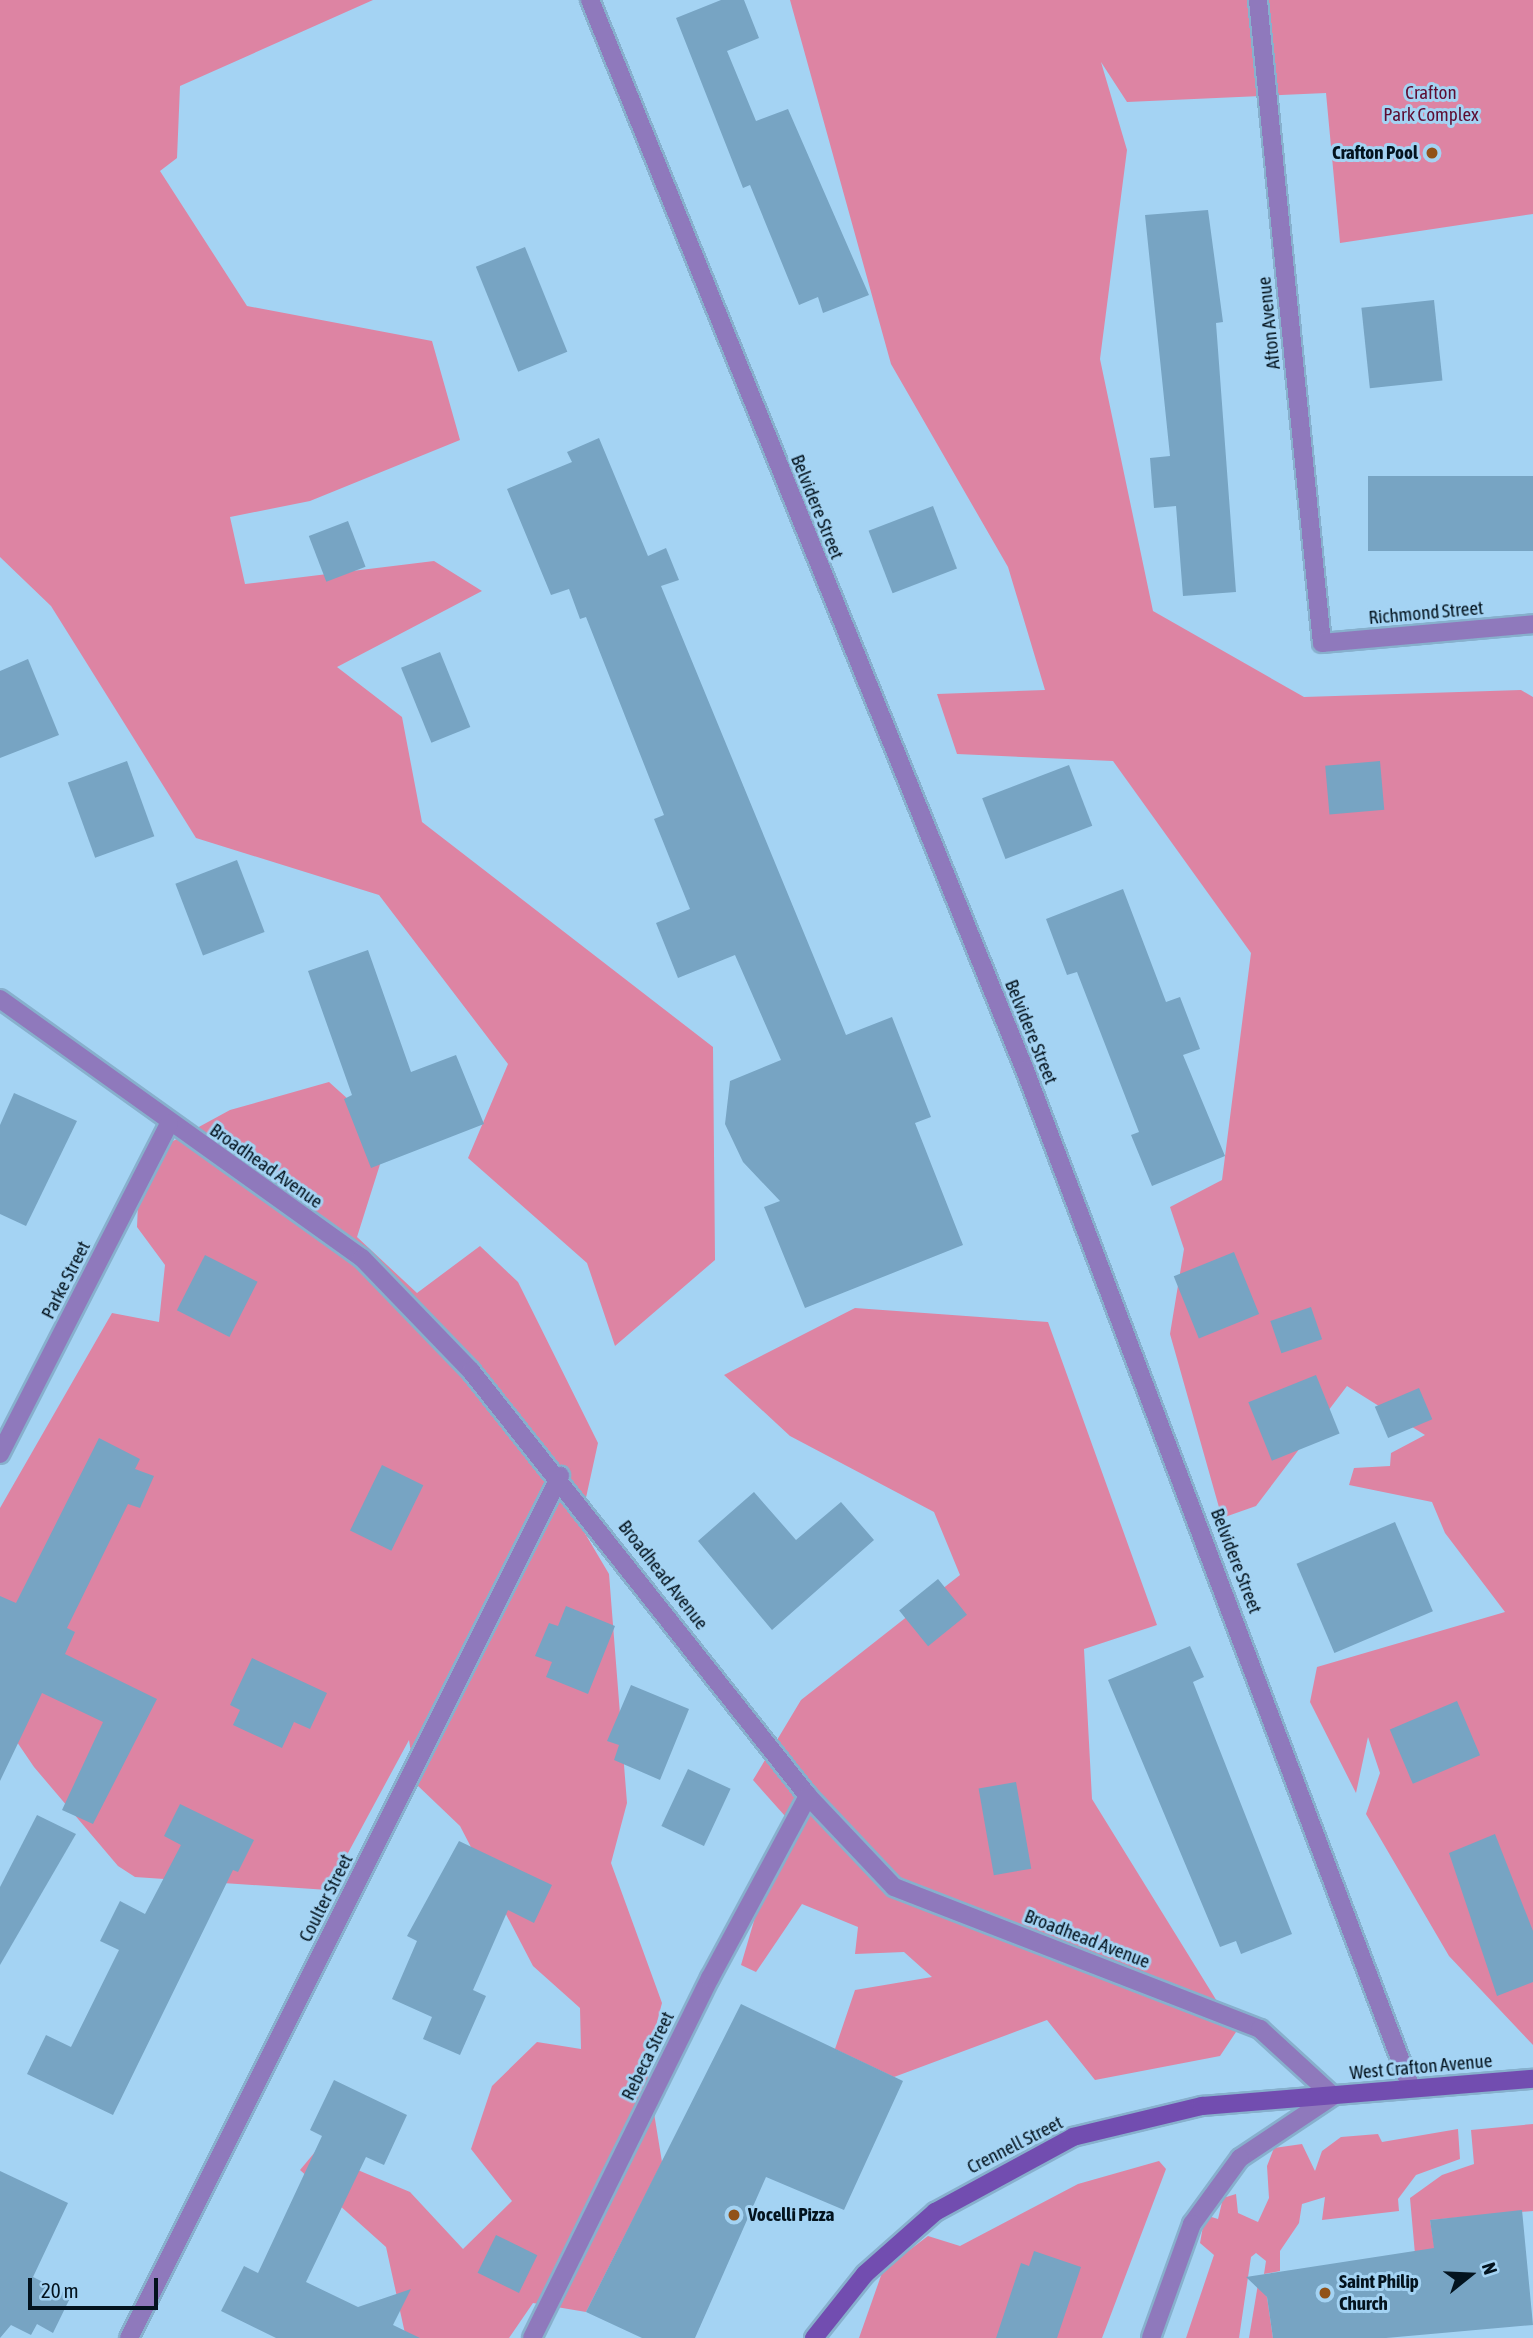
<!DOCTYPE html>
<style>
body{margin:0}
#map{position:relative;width:1533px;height:2338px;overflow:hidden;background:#a4d3f3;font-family:"Asap Condensed",sans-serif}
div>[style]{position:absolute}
.green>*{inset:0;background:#dd84a3}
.building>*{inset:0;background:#77a4c3;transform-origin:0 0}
.roads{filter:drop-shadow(2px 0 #87b0cd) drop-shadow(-2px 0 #87b0cd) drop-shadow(0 2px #87b0cd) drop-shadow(0 -2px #87b0cd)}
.street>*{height:18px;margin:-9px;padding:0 9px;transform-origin:9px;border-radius:9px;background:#8f79bc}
.secondary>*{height:18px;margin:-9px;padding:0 9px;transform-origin:9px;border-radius:9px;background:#724db0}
.dots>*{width:19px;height:19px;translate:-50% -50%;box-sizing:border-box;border:4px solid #a4d3f3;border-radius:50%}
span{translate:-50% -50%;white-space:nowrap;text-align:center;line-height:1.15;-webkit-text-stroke:6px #a4d3f3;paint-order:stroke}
.park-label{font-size:19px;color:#5d0d32}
.poi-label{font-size:19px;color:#03131e;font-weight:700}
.right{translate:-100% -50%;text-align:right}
.left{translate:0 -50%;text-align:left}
.street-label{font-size:19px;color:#03131e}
.north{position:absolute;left:1435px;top:2240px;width:70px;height:70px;-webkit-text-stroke:5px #a4d3f3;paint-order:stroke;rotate:72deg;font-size:19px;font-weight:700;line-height:28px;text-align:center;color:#03131e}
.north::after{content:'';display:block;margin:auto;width:24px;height:32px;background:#03131e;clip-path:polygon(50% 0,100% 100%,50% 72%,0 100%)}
.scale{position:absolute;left:28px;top:2278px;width:130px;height:32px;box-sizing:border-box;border:4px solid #03131e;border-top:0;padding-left:9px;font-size:21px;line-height:24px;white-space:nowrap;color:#03131e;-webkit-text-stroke:5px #a4d3f3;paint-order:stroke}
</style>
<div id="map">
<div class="green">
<div style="clip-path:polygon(0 0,373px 0,180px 86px,177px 158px,160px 171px,247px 306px,432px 341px,460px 440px,310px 501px,230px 517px,245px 584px,434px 561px,482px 591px,337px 667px,402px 717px,422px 822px,713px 1047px,715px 1260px,615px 1346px,587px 1263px,468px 1158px,508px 1064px,379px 895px,196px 838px,51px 606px,0 557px)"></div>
<div style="clip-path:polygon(790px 0,1533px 0,1533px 214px,1340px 243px,1326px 93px,1127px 102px,1101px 62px,1127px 150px,1100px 359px,1153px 611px,1304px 697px,1521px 690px,1533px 697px,1533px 2045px,1449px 1956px,1366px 1814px,1380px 1773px,1368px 1737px,1356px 1793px,1310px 1702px,1317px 1667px,1505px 1612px,1445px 1533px,1432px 1502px,1349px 1485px,1354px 1468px,1390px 1466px,1391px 1453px,1425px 1435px,1347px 1386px,1256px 1506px,1222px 1518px,1170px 1334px,1184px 1249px,1170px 1207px,1222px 1180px,1251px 953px,1113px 761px,957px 754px,937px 694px,1045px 690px,1008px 567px,891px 364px)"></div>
<div style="clip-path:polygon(329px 1082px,389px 1136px,357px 1237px,417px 1293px,480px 1246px,518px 1282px,598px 1443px,580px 1525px,609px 1574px,627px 1803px,611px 1863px,662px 2003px,646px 2064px,662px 2162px,586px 2312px,533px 2303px,509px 2338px,406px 2338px,386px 2247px,300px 2170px,315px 2152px,410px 2192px,463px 2249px,512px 2201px,471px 2149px,492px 2086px,537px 2042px,581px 2049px,580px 2008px,533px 1966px,460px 1826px,416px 1784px,409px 1740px,328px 1890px,135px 1877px,118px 1866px,34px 1767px,0 1717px,0 1508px,112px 1313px,159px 1322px,165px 1265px,137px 1227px,140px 1159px,230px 1110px)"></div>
<div style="clip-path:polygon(855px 1308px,1048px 1322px,1157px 1625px,1084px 1649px,1092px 1799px,1236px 2032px,1220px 2056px,1095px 2080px,1047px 2020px,894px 2077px,835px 2049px,855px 1990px,932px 1977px,904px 1952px,855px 1954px,858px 1927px,802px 1904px,756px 1972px,741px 1965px,785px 1816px,753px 1780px,801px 1700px,960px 1575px,934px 1512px,790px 1436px,724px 1375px)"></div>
<div style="clip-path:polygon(1533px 2124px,1533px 2211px,1430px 2220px,1435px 2250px,1415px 2254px,1410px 2198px,1442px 2175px,1474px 2164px,1471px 2130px)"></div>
<div style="clip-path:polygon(1458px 2129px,1460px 2159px,1416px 2175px,1398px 2199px,1399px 2211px,1322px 2220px,1325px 2197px,1302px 2204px,1299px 2223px,1280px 2251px,1280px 2271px,1264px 2274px,1266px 2261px,1256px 2253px,1251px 2257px,1239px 2338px,1186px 2338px,1214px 2255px,1200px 2243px,1205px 2215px,1218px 2219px,1223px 2198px,1236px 2194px,1238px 2213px,1258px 2222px,1269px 2198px,1267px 2166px,1274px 2148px,1302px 2144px,1315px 2171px,1322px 2151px,1341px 2137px,1378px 2134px,1382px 2142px)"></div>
<div style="clip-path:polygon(1159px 2161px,1166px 2169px,1102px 2338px,859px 2338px,883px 2270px,928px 2236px,960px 2246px,1078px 2184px)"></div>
<div style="clip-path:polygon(1258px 2284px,1267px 2297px,1273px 2338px,1249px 2338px)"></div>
</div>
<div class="building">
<div style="clip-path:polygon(721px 0,744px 0,759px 38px,727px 51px,756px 121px,788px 109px,869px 295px,823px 313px,818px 297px,799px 305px,750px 185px,743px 188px,676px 18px)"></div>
<div style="clip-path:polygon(1208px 210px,1223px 322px,1216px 323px,1236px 592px,1183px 596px,1176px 506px,1154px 508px,1150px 458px,1170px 456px,1145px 215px)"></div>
<div style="left:525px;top:247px;width:113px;height:53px;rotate:68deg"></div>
<div style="left:1434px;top:300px;width:81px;height:73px;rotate:84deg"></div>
<div style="clip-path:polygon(599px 438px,648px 556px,666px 548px,679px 580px,661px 586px,846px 1035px,892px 1017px,931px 1117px,915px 1123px,963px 1245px,805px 1308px,764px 1207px,780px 1201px,743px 1162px,725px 1124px,730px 1081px,781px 1060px,735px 955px,678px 978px,656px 923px,690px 909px,654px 819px,664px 815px,586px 617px,580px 619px,569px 589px,551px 595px,507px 489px,572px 462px,567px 452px)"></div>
<div style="left:1533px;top:476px;width:75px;height:165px;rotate:90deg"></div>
<div style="left:933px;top:506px;width:67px;height:69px;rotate:69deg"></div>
<div style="left:348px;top:521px;width:49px;height:42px;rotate:69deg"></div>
<div style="left:440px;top:652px;width:81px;height:42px;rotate:68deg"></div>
<div style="clip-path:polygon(28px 659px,59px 735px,0 758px,0 671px)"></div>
<div style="left:127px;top:761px;width:80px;height:63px;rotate:70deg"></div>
<div style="left:1380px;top:761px;width:49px;height:55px;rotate:85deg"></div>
<div style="left:1069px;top:765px;width:65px;height:93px;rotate:69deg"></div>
<div style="left:237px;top:860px;width:77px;height:66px;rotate:69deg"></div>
<div style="clip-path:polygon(1123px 889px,1166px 1002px,1180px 997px,1200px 1049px,1183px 1055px,1225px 1156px,1152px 1186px,1131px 1135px,1139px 1132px,1077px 972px,1067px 975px,1046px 919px)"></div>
<div style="clip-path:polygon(368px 950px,411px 1072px,456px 1055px,484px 1124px,371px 1168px,344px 1099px,352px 1095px,308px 971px)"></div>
<div style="clip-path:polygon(14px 1093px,77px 1121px,26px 1226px,0 1214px,0 1125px)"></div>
<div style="left:1234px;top:1252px;width:67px;height:65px;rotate:68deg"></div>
<div style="left:205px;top:1255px;width:59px;height:62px;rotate:27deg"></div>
<div style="left:1311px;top:1307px;width:34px;height:43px;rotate:71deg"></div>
<div style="left:1316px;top:1375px;width:63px;height:73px;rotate:68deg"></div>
<div style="left:1419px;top:1388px;width:34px;height:48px;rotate:67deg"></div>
<div style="clip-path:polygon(99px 1438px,140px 1459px,135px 1469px,154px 1476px,140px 1508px,128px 1504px,67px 1628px,75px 1632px,65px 1654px,157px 1699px,93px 1824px,62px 1810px,103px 1722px,42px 1693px,0 1781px,0 1596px,16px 1603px)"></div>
<div style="left:382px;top:1465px;width:46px;height:73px;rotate:26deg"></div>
<div style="clip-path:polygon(754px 1492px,796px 1540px,841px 1502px,874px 1540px,772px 1630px,698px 1541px)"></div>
<div style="left:1395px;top:1522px;width:97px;height:107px;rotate:67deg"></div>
<div style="left:938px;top:1579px;width:46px;height:50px;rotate:51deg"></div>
<div style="clip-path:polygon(566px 1606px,615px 1626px,588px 1694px,546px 1677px,552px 1662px,535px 1656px,549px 1623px,558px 1626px)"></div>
<div style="clip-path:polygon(1190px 1646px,1204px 1677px,1193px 1682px,1292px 1934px,1241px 1954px,1236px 1941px,1220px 1947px,1108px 1680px)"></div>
<div style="clip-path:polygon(252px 1658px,327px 1693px,310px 1729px,294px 1722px,282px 1748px,233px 1725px,240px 1710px,230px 1705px)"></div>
<div style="clip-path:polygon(631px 1685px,689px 1709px,660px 1780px,614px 1760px,619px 1745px,607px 1741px)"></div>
<div style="left:1457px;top:1701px;width:59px;height:73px;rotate:67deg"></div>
<div style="left:688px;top:1769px;width:47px;height:63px;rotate:25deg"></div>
<div style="left:1016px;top:1782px;width:88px;height:38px;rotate:80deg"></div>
<div style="clip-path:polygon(180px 1804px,254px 1840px,238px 1872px,233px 1870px,113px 2115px,27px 2074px,46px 2035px,71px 2047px,119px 1950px,100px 1941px,120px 1901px,145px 1914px,181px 1845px,164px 1836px)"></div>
<div style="clip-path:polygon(37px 1815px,76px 1834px,0 1965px,0 1887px)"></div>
<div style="clip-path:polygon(1495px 1834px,1533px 1931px,1533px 1982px,1497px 1996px,1449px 1853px)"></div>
<div style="clip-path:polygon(459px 1841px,552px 1885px,534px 1923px,508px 1910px,473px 1990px,486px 1996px,460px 2055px,423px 2039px,432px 2017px,392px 1999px,417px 1941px,407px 1936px)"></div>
<div style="clip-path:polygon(741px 2004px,903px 2081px,844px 2210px,766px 2177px,695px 2338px,642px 2338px,586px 2312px)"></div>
<div style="clip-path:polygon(334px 2080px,407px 2115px,384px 2165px,366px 2157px,306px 2282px,358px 2307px,411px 2289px,393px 2325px,420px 2338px,276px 2338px,221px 2311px,244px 2266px,258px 2273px,322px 2136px,310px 2130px)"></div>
<div style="clip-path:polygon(0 2171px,68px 2203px,33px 2277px,71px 2296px,53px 2333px,37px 2324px,31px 2335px,11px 2325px,0 2338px)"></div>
<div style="clip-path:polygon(1522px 2210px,1533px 2325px,1386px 2338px,1273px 2338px,1267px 2297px,1246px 2277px,1434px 2248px,1430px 2220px)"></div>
<div style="left:496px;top:2235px;width:46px;height:42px;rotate:26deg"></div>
<div style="clip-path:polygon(1034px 2251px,1081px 2267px,1057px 2338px,996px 2338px,1021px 2263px,1029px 2266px)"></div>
</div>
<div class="roads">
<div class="street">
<div style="left:590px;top:0;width:1155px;rotate:67.88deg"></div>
<div style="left:1025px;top:1070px;width:1089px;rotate:69.23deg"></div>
<div style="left:1258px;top:0;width:646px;rotate:84.32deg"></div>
<div style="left:1322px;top:643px;width:212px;rotate:-5.1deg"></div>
<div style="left:0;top:999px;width:445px;rotate:35.6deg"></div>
<div style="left:362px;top:1258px;width:157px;rotate:46deg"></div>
<div style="left:471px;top:1371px;width:542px;rotate:51.59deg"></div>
<div style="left:808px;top:1796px;width:125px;rotate:46.6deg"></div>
<div style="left:894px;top:1887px;width:393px;rotate:21.2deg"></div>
<div style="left:1260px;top:2029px;width:99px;rotate:42.5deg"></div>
<div style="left:1333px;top:2096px;width:112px;rotate:146.3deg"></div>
<div style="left:1240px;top:2158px;width:82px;rotate:126deg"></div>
<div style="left:1192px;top:2224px;width:121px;rotate:109.8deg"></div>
<div style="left:0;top:1454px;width:371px;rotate:-62.9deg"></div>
<div style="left:129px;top:2338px;width:964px;rotate:-63.43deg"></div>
<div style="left:532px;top:2338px;width:402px;rotate:-63.7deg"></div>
<div style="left:710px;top:1978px;width:207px;rotate:-61.7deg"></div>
</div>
<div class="secondary">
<div style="left:814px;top:2338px;width:82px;rotate:-51.4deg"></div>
<div style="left:865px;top:2274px;width:94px;rotate:-41.5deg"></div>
<div style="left:935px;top:2212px;width:157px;rotate:-28.5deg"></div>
<div style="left:1073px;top:2137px;width:133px;rotate:-13.5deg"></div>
<div style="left:1202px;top:2106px;width:332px;rotate:-4.7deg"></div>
</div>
</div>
<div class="dots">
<div style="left:1432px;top:153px;background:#915218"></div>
<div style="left:734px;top:2215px;background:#915218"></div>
<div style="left:1325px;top:2293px;background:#915218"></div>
</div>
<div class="park-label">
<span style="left:1431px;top:104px">Crafton<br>Park Complex</span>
</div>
<div class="poi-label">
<span class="right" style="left:1418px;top:153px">Crafton Pool</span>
<span class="left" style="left:748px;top:2215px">Vocelli Pizza</span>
<span class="left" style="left:1339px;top:2293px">Saint Philip<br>Church</span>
</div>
<div class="street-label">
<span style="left:1269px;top:323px;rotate:-96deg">Afton Avenue</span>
<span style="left:817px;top:507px;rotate:68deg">Belvidere Street</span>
<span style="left:1426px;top:613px;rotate:-5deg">Richmond Street</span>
<span style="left:1031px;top:1032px;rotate:68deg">Belvidere Street</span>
<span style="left:266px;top:1166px;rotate:35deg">Broadhead Avenue</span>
<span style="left:66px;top:1280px;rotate:-63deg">Parke Street</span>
<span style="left:1236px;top:1561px;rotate:69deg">Belvidere Street</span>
<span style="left:663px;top:1575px;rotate:52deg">Broadhead Avenue</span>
<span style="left:326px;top:1898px;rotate:-63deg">Coulter Street</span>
<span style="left:1087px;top:1939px;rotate:21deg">Broadhead Avenue</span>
<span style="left:648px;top:2056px;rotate:-64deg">Rebeca Street</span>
<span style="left:1421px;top:2067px;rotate:-5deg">West Crafton Avenue</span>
<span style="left:1015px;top:2145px;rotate:-27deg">Crennell Street</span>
</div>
<div class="north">N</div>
<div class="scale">20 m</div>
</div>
